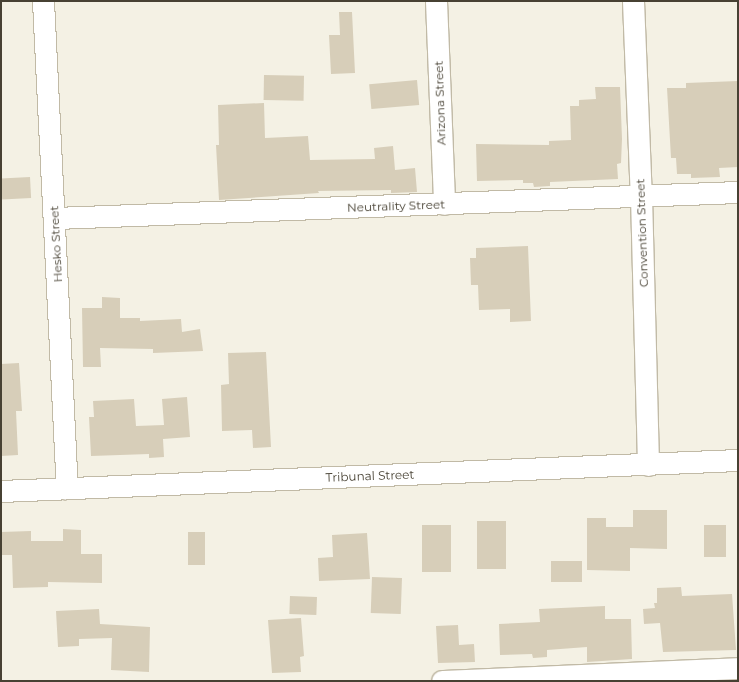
<!DOCTYPE html>
<style>
body{margin:0}
#map{position:relative;width:739px;height:682px;overflow:hidden;background:#f4f1e4;font-family:Montserrat,sans-serif}
div>[style]{position:absolute}
.building>*{inset:0;background:#d7ceb9;transform-origin:0 0}
.roads{filter:drop-shadow(1px 0 #c1baa6) drop-shadow(-1px 0 #c1baa6) drop-shadow(0 1px #c1baa6) drop-shadow(0 -1px #c1baa6)}
.street>*{height:21px;margin:-10.5px;padding:0 10.5px;transform-origin:10.5px;border-radius:10.5px;background:#fff}
span{translate:-50% -50%;white-space:nowrap;text-align:center;line-height:1.15;-webkit-text-stroke:3px #fff;paint-order:stroke}
.street-label{font-size:12px;color:#474133}
.frame{position:absolute;inset:0;border:2px solid #474133;pointer-events:none}
</style>
<div id="map">
<div class="building">
<div style="clip-path:polygon(339px 12px,352px 12px,355px 73px,331px 74px,329px 35px,340px 35px)"></div>
<div style="left:264px;top:75px;width:40px;height:25px;rotate:1deg"></div>
<div style="left:417px;top:80px;width:25px;height:48px;rotate:85deg"></div>
<div style="clip-path:polygon(738px 81px,738px 167px,719px 168px,720px 177px,691px 178px,691px 174px,677px 174px,676px 158px,671px 158px,667px 88px,686px 88px,686px 83px)"></div>
<div style="clip-path:polygon(595px 87px,620px 87px,622px 139px,621px 163px,617px 164px,618px 179px,550px 182px,550px 186px,534px 187px,533px 183px,523px 183px,523px 180px,477px 181px,476px 144px,549px 145px,549px 141px,571px 140px,570px 106px,579px 106px,579px 100px,596px 99px)"></div>
<div style="clip-path:polygon(264px 103px,265px 138px,308px 136px,310px 160px,375px 159px,374px 148px,393px 146px,395px 170px,415px 168px,417px 192px,391px 193px,391px 190px,318px 191px,319px 193px,219px 200px,216px 145px,219px 145px,218px 105px)"></div>
<div style="left:30px;top:177px;width:21px;height:29px;rotate:87deg"></div>
<div style="clip-path:polygon(528px 246px,531px 321px,510px 322px,510px 309px,479px 310px,478px 285px,471px 285px,470px 258px,476px 258px,476px 248px)"></div>
<div style="clip-path:polygon(102px 297px,120px 298px,120px 318px,140px 318px,140px 321px,181px 319px,182px 332px,200px 329px,203px 351px,153px 353px,153px 349px,100px 348px,101px 367px,83px 367px,82px 308px,102px 308px)"></div>
<div style="clip-path:polygon(266px 352px,271px 447px,253px 448px,252px 430px,222px 431px,221px 385px,229px 384px,228px 353px)"></div>
<div style="clip-path:polygon(19px 363px,22px 411px,16px 411px,18px 455px,1px 456px,1px 364px)"></div>
<div style="clip-path:polygon(187px 397px,190px 437px,163px 439px,164px 457px,149px 458px,149px 454px,91px 456px,89px 417px,94px 417px,93px 401px,134px 399px,136px 426px,164px 425px,162px 399px)"></div>
<div style="clip-path:polygon(633px 510px,667px 510px,667px 549px,630px 548px,630px 571px,587px 570px,587px 518px,606px 518px,606px 527px,633px 527px)"></div>
<div style="left:477px;top:521px;width:29px;height:48px"></div>
<div style="left:422px;top:525px;width:29px;height:47px"></div>
<div style="left:704px;top:525px;width:22px;height:32px"></div>
<div style="clip-path:polygon(63px 529px,81px 530px,81px 554px,102px 554px,102px 583px,48px 582px,48px 587px,13px 588px,12px 555px,1px 555px,1px 532px,31px 531px,31px 541px,63px 541px)"></div>
<div style="left:188px;top:532px;width:17px;height:33px"></div>
<div style="clip-path:polygon(367px 533px,370px 579px,319px 581px,318px 558px,333px 557px,332px 535px)"></div>
<div style="left:551px;top:561px;width:31px;height:21px"></div>
<div style="left:372px;top:577px;width:30px;height:36px;rotate:2deg"></div>
<div style="clip-path:polygon(681px 587px,682px 596px,732px 594px,736px 650px,663px 652px,660px 623px,644px 624px,643px 609px,655px 608px,654px 603px,657px 603px,657px 588px)"></div>
<div style="left:290px;top:596px;width:27px;height:18px;rotate:2deg"></div>
<div style="clip-path:polygon(605px 606px,605px 619px,631px 619px,632px 659px,587px 662px,587px 647px,547px 650px,547px 657px,533px 658px,532px 654px,500px 655px,499px 624px,540px 622px,539px 609px)"></div>
<div style="clip-path:polygon(99px 609px,100px 624px,150px 627px,149px 672px,111px 670px,112px 638px,79px 639px,79px 646px,58px 647px,56px 611px)"></div>
<div style="clip-path:polygon(301px 618px,304px 656px,300px 657px,301px 672px,272px 673px,268px 620px)"></div>
<div style="clip-path:polygon(458px 625px,459px 645px,474px 644px,475px 662px,438px 663px,436px 626px)"></div>
</div>
<div class="roads">
<div class="street">
<div style="left:43px;top:1px;width:488px;rotate:87.2deg"></div>
<div style="left:436px;top:1px;width:203px;rotate:87.7deg"></div>
<div style="left:633px;top:1px;width:195px;rotate:87.7deg"></div>
<div style="left:641px;top:196px;width:269px;rotate:88.5deg"></div>
<div style="left:55px;top:218px;width:683px;rotate:-2.18deg"></div>
<div style="left:1px;top:491px;width:738px;rotate:-2.41deg"></div>
<div style="left:442px;top:681px;width:296px;rotate:-2.5deg"></div>
</div>
</div>
<div class="street-label">
<span style="left:440px;top:103px;rotate:-92deg">Arizona Street</span>
<span style="left:396px;top:206px;rotate:-2deg">Neutrality Street</span>
<span style="left:642px;top:233px;rotate:-92deg">Convention Street</span>
<span style="left:56px;top:244px;rotate:-93deg">Hesko Street</span>
<span style="left:370px;top:476px;rotate:-2deg">Tribunal Street</span>
</div>
<div class="frame"></div>
</div>
